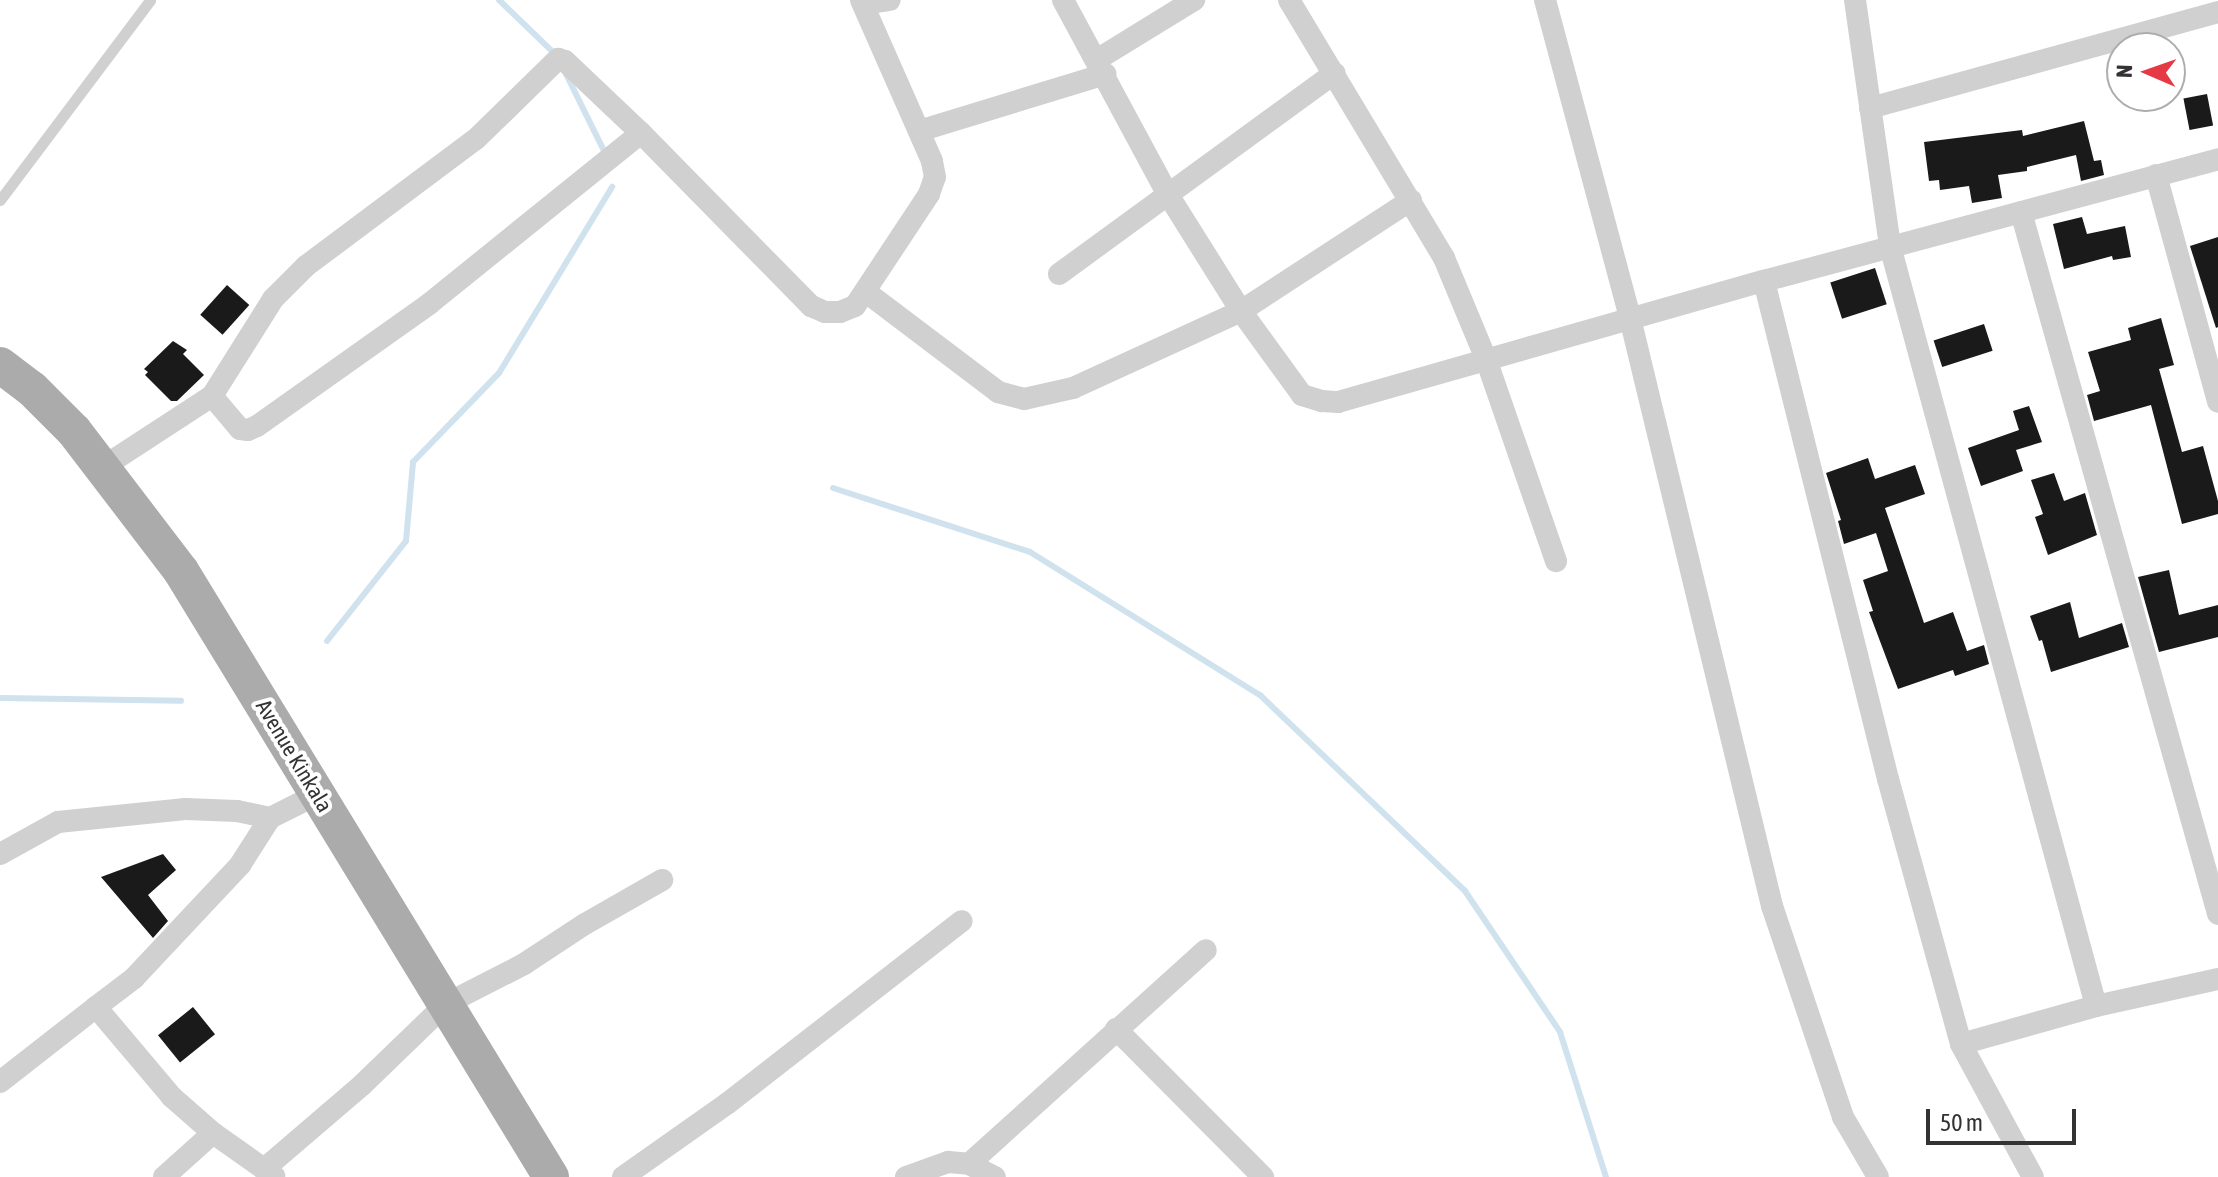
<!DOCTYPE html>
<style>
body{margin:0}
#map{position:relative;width:2218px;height:1177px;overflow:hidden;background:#fff;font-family:"Asap Condensed",sans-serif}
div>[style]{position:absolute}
.stream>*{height:6px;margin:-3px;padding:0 3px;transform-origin:3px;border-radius:3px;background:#cfe2ee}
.building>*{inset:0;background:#1a1a1a;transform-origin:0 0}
.lane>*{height:11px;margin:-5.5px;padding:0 5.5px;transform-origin:5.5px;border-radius:5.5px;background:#d0d0d0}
.street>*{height:22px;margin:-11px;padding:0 11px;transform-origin:11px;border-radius:11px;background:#d0d0d0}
.primary>*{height:36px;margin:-18px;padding:0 18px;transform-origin:18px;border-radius:18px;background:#ababab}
span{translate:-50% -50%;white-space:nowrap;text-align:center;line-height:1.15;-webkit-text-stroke:8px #fff;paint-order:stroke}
.street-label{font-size:22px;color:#333}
.north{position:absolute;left:2106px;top:32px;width:80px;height:80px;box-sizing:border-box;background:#fff;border:2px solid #adadad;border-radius:50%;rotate:272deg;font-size:22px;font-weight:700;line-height:32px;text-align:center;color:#333}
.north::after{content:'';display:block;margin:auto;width:28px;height:36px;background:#e63946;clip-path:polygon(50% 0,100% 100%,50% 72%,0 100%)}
.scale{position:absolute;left:1926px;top:1109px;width:150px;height:36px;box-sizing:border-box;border:4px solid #333;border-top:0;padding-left:10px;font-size:24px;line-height:28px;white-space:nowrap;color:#333;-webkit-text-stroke:6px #fff;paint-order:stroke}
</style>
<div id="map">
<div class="stream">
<div style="left:499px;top:0;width:78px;rotate:44deg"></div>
<div style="left:566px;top:74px;width:88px;rotate:63.7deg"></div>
<div style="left:833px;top:488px;width:207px;rotate:18deg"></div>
<div style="left:1030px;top:552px;width:271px;rotate:31.9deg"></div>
<div style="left:1260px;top:695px;width:284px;rotate:43.7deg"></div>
<div style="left:1465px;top:891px;width:170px;rotate:56deg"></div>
<div style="left:1560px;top:1032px;width:152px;rotate:72.4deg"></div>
<div style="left:327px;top:641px;width:127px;rotate:-51.7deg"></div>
<div style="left:406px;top:541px;width:79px;rotate:-84.9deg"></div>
<div style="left:413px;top:462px;width:124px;rotate:-46deg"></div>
<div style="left:499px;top:373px;width:218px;rotate:-58.7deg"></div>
<div style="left:0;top:698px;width:181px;rotate:0.9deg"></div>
</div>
<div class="building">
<div style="left:2207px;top:94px;width:32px;height:24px;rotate:79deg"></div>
<div style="clip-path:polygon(2084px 121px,2094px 161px,2101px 160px,2104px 175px,2081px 181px,2076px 155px,2027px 167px,2027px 171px,1998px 175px,2002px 198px,1972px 203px,1969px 186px,1940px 190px,1939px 180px,1929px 181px,1924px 142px,2022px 130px,2023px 136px)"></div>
<div style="clip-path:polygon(2082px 217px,2087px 234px,2125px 226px,2131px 257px,2113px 260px,2112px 256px,2064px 269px,2053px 224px)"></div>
<div style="clip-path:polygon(2218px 237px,2218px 327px,2216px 328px,2190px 246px)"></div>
<div style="left:1875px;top:268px;width:38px;height:47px;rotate:72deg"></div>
<div style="left:227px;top:285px;width:30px;height:40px;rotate:42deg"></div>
<div style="clip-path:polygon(2161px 318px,2174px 365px,2159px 369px,2182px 452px,2203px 446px,2218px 501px,2218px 514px,2182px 524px,2151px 405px,2094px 421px,2087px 395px,2100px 391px,2088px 352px,2131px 340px,2128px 328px)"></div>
<div style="left:1984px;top:324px;width:28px;height:53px;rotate:72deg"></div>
<div style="clip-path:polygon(173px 341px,187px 350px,183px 354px,204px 375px,177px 401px,171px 401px,145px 375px,148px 372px,144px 369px)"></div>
<div style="clip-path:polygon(2029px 406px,2042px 442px,2016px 450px,2023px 471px,1981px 486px,1968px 448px,2019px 430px,2013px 411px)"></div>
<div style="clip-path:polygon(1868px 458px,1875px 479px,1915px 465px,1925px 494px,1885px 508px,1924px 623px,1953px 612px,1967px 651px,1984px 645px,1989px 664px,1955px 676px,1953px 670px,1898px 689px,1869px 612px,1873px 611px,1863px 580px,1888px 571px,1876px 533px,1844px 544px,1838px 521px,1841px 520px,1826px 473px)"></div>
<div style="clip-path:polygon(2054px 473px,2064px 501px,2085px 493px,2097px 535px,2048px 555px,2035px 517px,2043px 514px,2031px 480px)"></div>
<div style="clip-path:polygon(2169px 570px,2179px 615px,2218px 605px,2218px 637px,2159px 652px,2138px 577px)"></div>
<div style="clip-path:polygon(2070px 602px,2079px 638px,2122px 623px,2129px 647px,2051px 672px,2042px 640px,2039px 641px,2030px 616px)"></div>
<div style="clip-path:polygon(163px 854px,176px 870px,148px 895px,168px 921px,153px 938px,101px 877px)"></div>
<div style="left:193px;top:1007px;width:35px;height:45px;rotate:51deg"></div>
</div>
<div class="lane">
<div style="left:0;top:200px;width:250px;rotate:-53.1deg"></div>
</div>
<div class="street">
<div style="left:1063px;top:0;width:219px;rotate:61.7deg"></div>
<div style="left:1167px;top:193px;width:139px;rotate:57.9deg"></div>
<div style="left:1241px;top:311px;width:104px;rotate:54deg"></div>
<div style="left:1302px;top:395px;width:21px;rotate:17deg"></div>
<div style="left:1322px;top:401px;width:16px;rotate:4deg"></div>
<div style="left:1338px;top:402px;width:443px;rotate:-15.9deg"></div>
<div style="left:1764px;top:281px;width:470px;rotate:-15deg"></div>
<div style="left:1289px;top:0;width:301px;rotate:59deg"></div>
<div style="left:1444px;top:258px;width:109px;rotate:67.4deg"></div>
<div style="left:1486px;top:359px;width:214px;rotate:70.9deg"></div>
<div style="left:1545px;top:0;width:329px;rotate:75deg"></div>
<div style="left:1630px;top:318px;width:605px;rotate:76.42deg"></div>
<div style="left:1772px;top:906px;width:223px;rotate:71.4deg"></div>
<div style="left:1843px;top:1117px;width:69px;rotate:59.7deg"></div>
<div style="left:1855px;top:0;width:248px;rotate:81.9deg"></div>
<div style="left:1890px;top:246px;width:787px;rotate:74.83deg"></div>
<div style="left:864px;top:4px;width:26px;rotate:-9deg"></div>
<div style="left:1098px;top:59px;width:113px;rotate:-31.6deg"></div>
<div style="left:1870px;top:108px;width:361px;rotate:-15.4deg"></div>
<div style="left:919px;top:131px;width:195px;rotate:-17deg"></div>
<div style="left:2156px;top:175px;width:235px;rotate:74.7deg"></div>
<div style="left:2021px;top:212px;width:729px;rotate:74.32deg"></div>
<div style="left:1059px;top:274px;width:341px;rotate:-36.1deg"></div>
<div style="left:1764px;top:281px;width:513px;rotate:76.02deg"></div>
<div style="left:1888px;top:779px;width:275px;rotate:74.6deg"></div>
<div style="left:1961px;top:1044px;width:151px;rotate:61.6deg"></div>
<div style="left:866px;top:292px;width:166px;rotate:37.1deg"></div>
<div style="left:998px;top:392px;width:27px;rotate:15deg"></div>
<div style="left:1024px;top:399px;width:50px;rotate:-12.7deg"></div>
<div style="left:1073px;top:388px;width:185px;rotate:-24.6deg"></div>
<div style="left:1241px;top:311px;width:203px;rotate:-33.1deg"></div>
<div style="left:212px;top:396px;width:115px;rotate:-57.8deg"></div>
<div style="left:273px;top:299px;width:47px;rotate:-45deg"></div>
<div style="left:306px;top:266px;width:212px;rotate:-36.8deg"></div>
<div style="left:476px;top:139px;width:115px;rotate:-44.3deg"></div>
<div style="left:558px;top:59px;width:7px;rotate:16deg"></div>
<div style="left:565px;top:61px;width:105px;rotate:43.5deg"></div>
<div style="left:641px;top:133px;width:243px;rotate:45.5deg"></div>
<div style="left:811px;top:306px;width:15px;rotate:23deg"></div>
<div style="left:825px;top:312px;width:15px"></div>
<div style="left:840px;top:312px;width:16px;rotate:-22deg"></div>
<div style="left:855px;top:306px;width:134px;rotate:-56.5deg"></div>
<div style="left:929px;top:194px;width:18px;rotate:-71deg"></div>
<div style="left:935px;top:177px;width:16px;rotate:-101deg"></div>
<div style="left:932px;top:161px;width:176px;rotate:-113.8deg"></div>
<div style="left:103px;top:467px;width:130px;rotate:-33.1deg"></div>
<div style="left:212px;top:396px;width:43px;rotate:49.7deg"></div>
<div style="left:240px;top:429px;width:8px;rotate:7deg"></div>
<div style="left:248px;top:430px;width:10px;rotate:-24deg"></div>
<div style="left:257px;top:426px;width:211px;rotate:-35.3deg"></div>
<div style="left:429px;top:304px;width:272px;rotate:-38.9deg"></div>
<div style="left:0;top:854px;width:66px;rotate:-28.9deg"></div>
<div style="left:58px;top:822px;width:128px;rotate:-5.8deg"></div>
<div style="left:185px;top:809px;width:52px;rotate:2.2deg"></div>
<div style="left:237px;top:811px;width:34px;rotate:12deg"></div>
<div style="left:1116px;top:1029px;width:209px;rotate:45.2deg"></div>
<div style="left:1961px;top:1044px;width:140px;rotate:-15.7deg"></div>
<div style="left:2096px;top:1006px;width:125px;rotate:-12.5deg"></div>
<div style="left:0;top:1082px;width:122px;rotate:-38deg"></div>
<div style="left:213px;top:1133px;width:75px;rotate:35.2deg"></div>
<div style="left:969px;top:1164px;width:319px;rotate:-42.1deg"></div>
<div style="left:264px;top:1169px;width:129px;rotate:-40.6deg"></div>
<div style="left:362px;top:1085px;width:117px;rotate:-44deg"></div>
<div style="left:446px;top:1004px;width:88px;rotate:-27.1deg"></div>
<div style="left:524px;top:964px;width:73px;rotate:-33.3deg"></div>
<div style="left:585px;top:924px;width:89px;rotate:-29.7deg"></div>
<div style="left:164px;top:1177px;width:66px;rotate:-41.9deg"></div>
<div style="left:213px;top:1133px;width:55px;rotate:-138.7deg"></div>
<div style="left:172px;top:1097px;width:118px;rotate:-130.2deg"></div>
<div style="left:96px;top:1007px;width:48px;rotate:-37.3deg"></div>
<div style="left:134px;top:978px;width:155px;rotate:-46.8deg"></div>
<div style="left:240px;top:865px;width:56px;rotate:-57.4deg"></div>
<div style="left:270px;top:818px;width:51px;rotate:-26.6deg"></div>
<div style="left:623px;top:1177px;width:128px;rotate:-35.2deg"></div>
<div style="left:728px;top:1103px;width:296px;rotate:-37.9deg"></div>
<div style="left:906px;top:1177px;width:45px;rotate:-19.7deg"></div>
<div style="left:948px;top:1162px;width:21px;rotate:5deg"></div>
<div style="left:969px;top:1164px;width:29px;rotate:27deg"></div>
</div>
<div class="primary">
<div style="left:0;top:365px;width:40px;rotate:37deg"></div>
<div style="left:32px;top:389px;width:59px;rotate:45deg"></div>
<div style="left:74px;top:431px;width:176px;rotate:52.6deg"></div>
<div style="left:181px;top:571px;width:710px;rotate:58.59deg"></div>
</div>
<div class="street-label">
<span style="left:294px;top:756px;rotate:59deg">Avenue Kinkala</span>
</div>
<div class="north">N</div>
<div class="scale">50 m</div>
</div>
